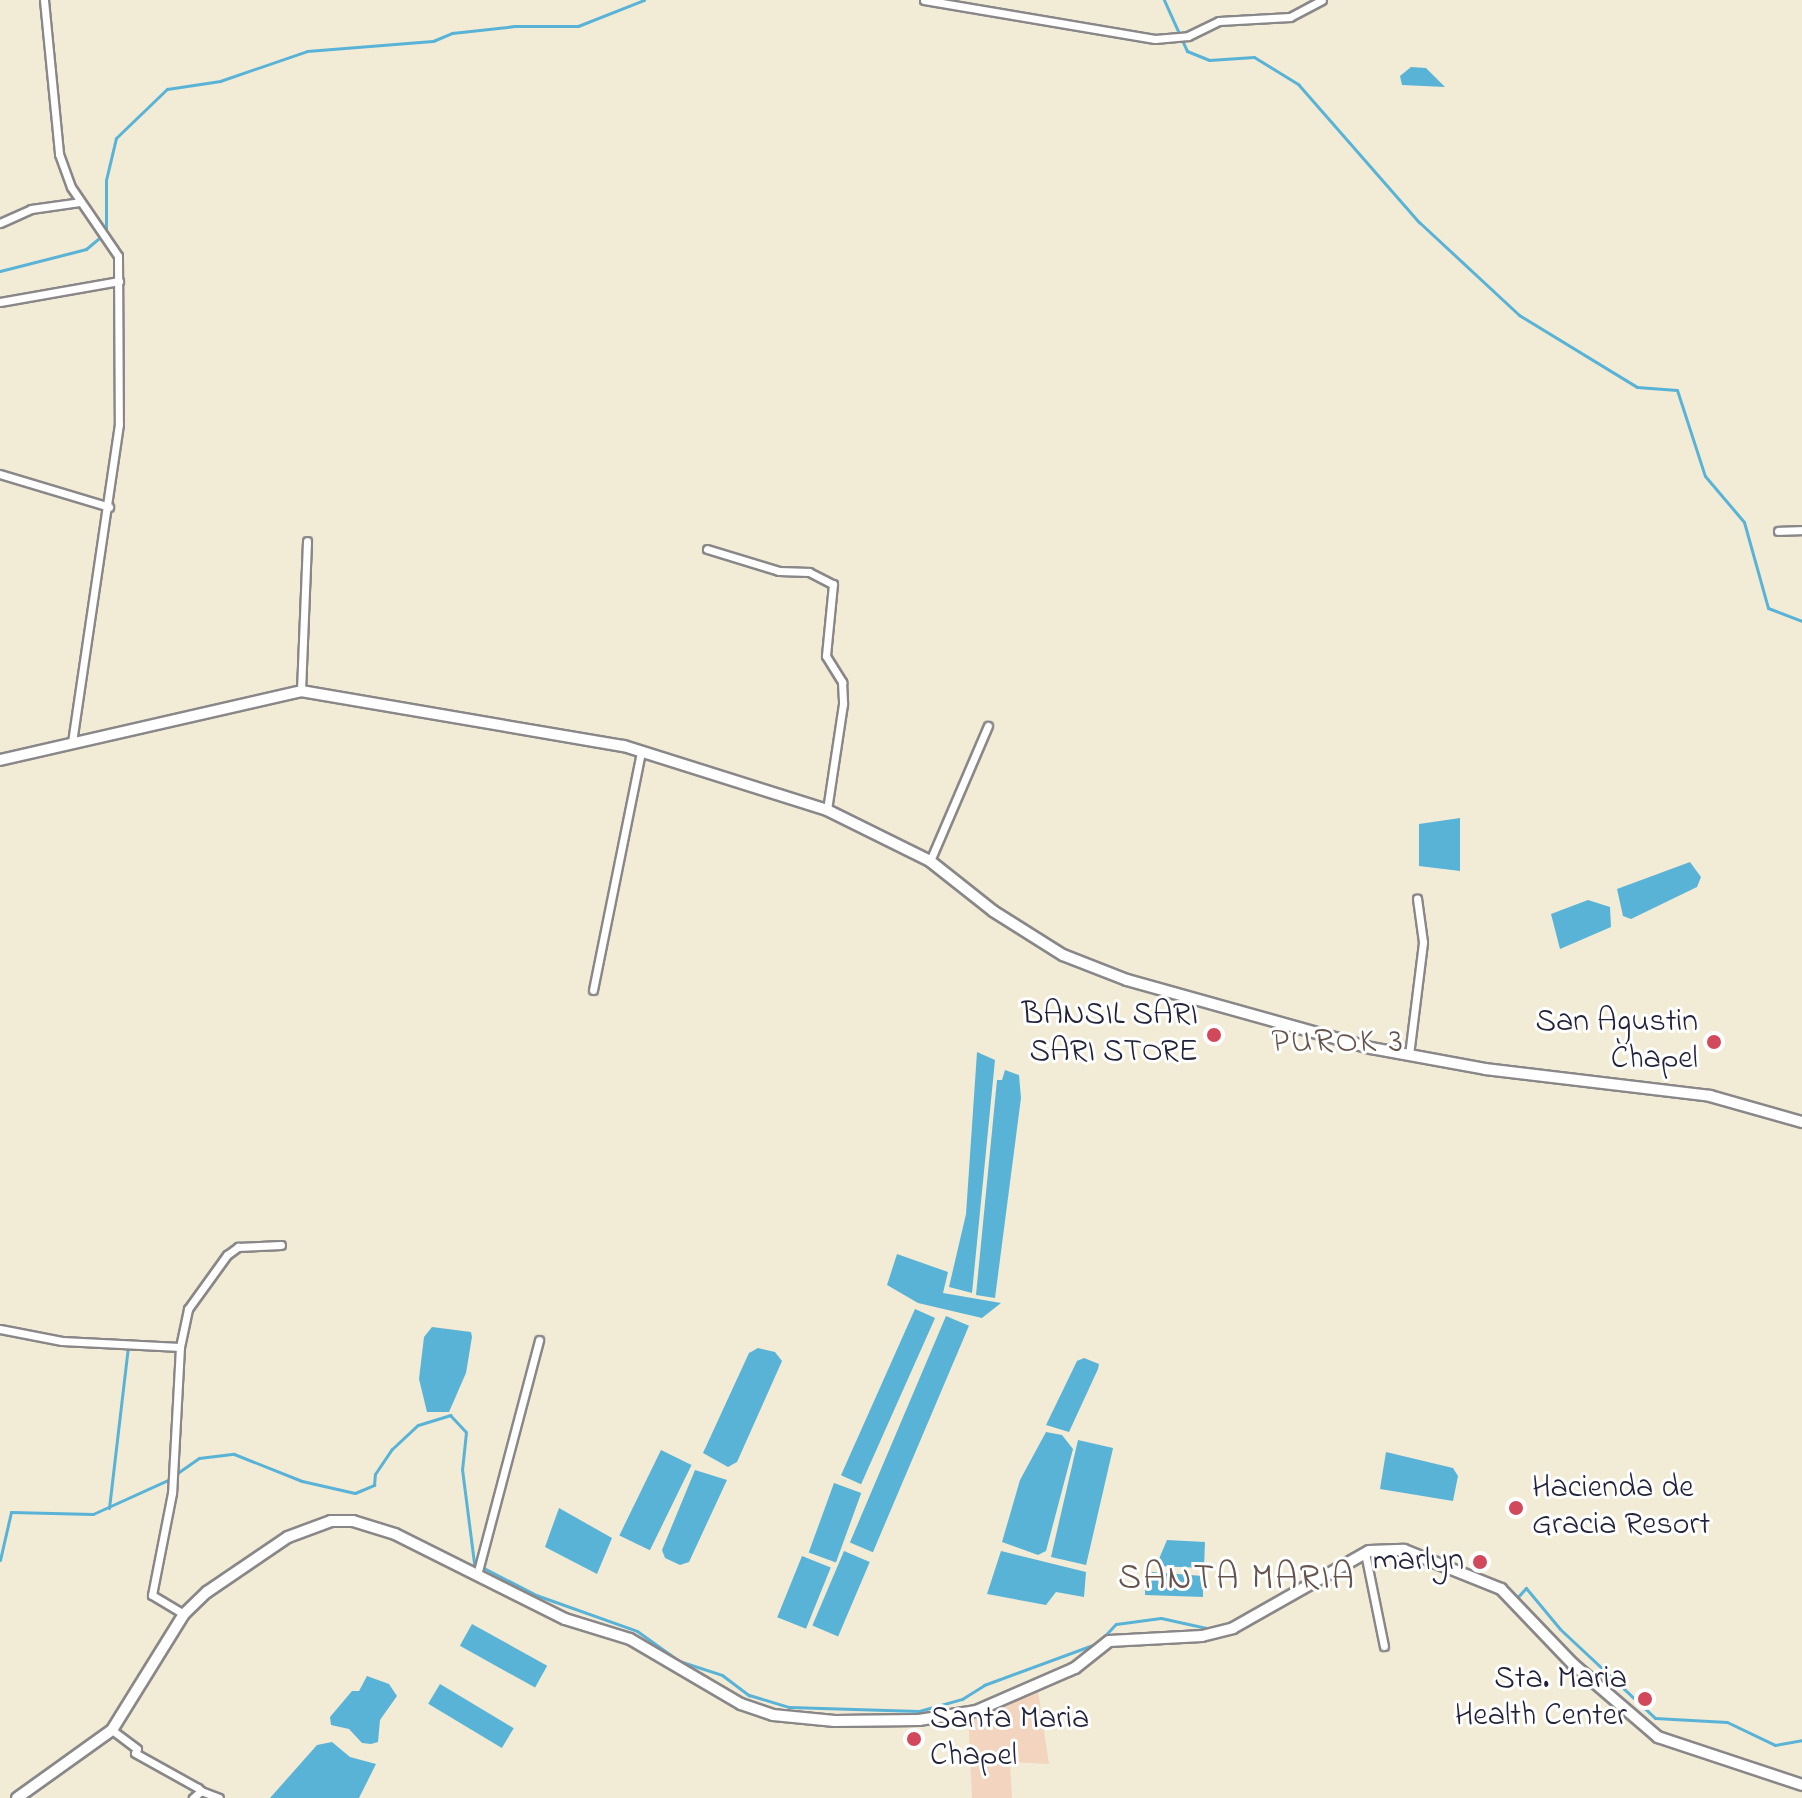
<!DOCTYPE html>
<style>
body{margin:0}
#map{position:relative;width:1802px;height:1798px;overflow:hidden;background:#f2ecd7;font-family:"Indie Flower",sans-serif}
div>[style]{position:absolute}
.built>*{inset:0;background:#f3d4be}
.water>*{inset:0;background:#59b3d7;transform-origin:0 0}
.stream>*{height:3px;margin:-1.5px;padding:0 1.5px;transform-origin:1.5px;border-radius:1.5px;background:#59b3d7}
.roads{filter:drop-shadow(2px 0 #8a8789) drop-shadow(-2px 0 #8a8789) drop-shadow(0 2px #8a8789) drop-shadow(0 -2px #8a8789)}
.street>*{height:7px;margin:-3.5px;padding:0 3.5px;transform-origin:3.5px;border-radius:3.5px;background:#fff}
.secondary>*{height:10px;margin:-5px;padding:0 5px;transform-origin:5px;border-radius:5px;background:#fff}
.dots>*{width:22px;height:22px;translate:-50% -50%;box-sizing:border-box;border:4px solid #fff;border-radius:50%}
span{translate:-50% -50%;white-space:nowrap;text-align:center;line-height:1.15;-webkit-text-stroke:6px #fff;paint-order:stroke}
.poi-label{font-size:32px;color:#22223b}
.right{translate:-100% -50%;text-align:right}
.left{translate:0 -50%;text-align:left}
.neighbourhood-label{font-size:34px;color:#66534c;letter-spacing:2px}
.quarter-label{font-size:36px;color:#66534c;letter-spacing:2px}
</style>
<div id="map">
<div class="built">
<div style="clip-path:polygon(1038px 1690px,1049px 1764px,1010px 1762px,1012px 1798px,972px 1798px,968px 1715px)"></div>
</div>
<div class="water">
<div style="clip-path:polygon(1411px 67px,1426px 68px,1445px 87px,1402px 85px,1400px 76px)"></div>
<div style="clip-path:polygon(1460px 818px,1460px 871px,1419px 866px,1419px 824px)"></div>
<div style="clip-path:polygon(1690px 862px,1701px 877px,1697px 887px,1631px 919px,1623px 916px,1617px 889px)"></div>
<div style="clip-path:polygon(1588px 900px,1610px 907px,1611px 927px,1560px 949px,1551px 914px)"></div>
<div style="clip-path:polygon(977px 1052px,995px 1060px,972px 1293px,949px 1287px,966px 1214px)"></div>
<div style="clip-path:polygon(1005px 1070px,1019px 1075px,1021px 1098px,995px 1298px,976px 1295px,997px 1080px,1002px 1080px)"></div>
<div style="clip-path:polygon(897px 1254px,948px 1272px,943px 1293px,1001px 1303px,982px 1318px,918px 1303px,887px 1285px)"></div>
<div style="left:915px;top:1309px;width:22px;height:182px;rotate:24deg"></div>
<div style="left:946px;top:1316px;width:25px;height:246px;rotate:23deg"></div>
<div style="clip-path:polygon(432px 1327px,471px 1332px,472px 1337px,466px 1373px,449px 1412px,427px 1412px,419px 1379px,424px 1337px)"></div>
<div style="clip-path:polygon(758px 1348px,775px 1352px,782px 1361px,737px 1462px,728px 1467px,703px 1453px,749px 1353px)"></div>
<div style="clip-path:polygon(1084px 1358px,1099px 1364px,1098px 1369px,1069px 1432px,1046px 1425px,1077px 1361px)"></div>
<div style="clip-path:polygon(1046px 1432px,1062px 1435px,1073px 1449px,1046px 1551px,1038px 1555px,1002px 1542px,1020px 1480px)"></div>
<div style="left:1078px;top:1440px;width:36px;height:120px;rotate:13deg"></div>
<div style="left:661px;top:1450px;width:34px;height:95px;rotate:26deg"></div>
<div style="clip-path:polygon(1386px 1452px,1453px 1468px,1458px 1476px,1453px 1501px,1380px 1489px)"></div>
<div style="clip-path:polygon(695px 1470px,727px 1480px,689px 1562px,680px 1565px,665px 1558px,662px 1550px)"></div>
<div style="left:834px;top:1483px;width:29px;height:74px;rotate:20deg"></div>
<div style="clip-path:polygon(559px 1508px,612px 1538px,597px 1574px,545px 1547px)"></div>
<div style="clip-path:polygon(1167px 1540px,1205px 1542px,1204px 1568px,1156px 1566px)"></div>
<div style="left:844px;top:1551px;width:28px;height:81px;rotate:23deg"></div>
<div style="clip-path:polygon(1001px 1551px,1086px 1572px,1084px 1597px,1056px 1592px,1046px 1605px,987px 1594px)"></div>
<div style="left:802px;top:1556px;width:31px;height:66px;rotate:22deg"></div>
<div style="clip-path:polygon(1152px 1572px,1203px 1576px,1203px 1597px,1145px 1595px,1145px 1580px)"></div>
<div style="left:472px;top:1624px;width:86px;height:25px;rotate:29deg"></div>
<div style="clip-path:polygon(367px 1676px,389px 1684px,397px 1696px,380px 1720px,378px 1742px,371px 1744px,362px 1743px,349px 1729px,331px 1725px,330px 1717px,352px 1691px,359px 1691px)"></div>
<div style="left:440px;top:1684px;width:86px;height:23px;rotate:31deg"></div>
<div style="clip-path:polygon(332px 1742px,350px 1757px,376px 1764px,359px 1798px,270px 1798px,317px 1745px)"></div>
</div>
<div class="stream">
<div style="left:1164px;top:0;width:56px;rotate:65.7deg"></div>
<div style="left:1187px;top:51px;width:24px;rotate:22deg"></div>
<div style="left:1209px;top:60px;width:45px;rotate:-3.8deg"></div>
<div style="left:1254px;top:57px;width:52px;rotate:31.5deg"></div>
<div style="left:1298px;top:84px;width:184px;rotate:48.8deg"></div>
<div style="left:1419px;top:222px;width:137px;rotate:42.9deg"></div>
<div style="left:1519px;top:315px;width:138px;rotate:31.4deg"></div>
<div style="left:1637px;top:387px;width:40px;rotate:4.3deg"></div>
<div style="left:1677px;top:390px;width:90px;rotate:72deg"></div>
<div style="left:1705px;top:476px;width:60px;rotate:49.7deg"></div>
<div style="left:1744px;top:522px;width:89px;rotate:74.4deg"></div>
<div style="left:1768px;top:608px;width:36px;rotate:21deg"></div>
<div style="left:106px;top:228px;width:48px;rotate:-90deg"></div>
<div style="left:106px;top:180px;width:43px;rotate:-76.6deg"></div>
<div style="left:116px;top:138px;width:71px;rotate:-43.9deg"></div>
<div style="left:167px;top:89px;width:54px;rotate:-8.6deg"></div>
<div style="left:220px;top:81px;width:92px;rotate:-19deg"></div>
<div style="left:307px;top:51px;width:126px;rotate:-4.5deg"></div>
<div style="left:433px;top:41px;width:21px;rotate:-23deg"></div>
<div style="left:452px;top:33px;width:63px;rotate:-6.3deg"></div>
<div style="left:515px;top:26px;width:63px"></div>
<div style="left:578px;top:26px;width:71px;rotate:-21.5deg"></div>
<div style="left:0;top:271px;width:89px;rotate:-14.3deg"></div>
<div style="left:86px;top:249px;width:17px;rotate:-40deg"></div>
<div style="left:176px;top:1474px;width:28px;rotate:-35deg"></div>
<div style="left:199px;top:1458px;width:35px;rotate:-7deg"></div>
<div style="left:234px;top:1454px;width:73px;rotate:21.7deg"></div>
<div style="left:302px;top:1481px;width:54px;rotate:12.8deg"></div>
<div style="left:355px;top:1493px;width:21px;rotate:-23deg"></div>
<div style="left:374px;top:1485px;width:11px;rotate:-85deg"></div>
<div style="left:375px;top:1474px;width:30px;rotate:-56deg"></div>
<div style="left:392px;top:1449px;width:35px;rotate:-43deg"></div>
<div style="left:418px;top:1425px;width:34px;rotate:-17deg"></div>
<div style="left:450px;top:1415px;width:23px;rotate:47deg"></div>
<div style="left:466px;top:1432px;width:37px;rotate:96deg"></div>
<div style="left:462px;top:1469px;width:95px;rotate:82.7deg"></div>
<div style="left:474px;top:1563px;width:70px;rotate:27.3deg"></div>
<div style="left:536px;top:1595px;width:107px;rotate:19.6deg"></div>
<div style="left:637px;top:1631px;width:52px;rotate:35.5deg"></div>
<div style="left:679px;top:1661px;width:45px;rotate:18deg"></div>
<div style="left:722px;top:1675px;width:34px;rotate:37deg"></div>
<div style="left:749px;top:1695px;width:42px;rotate:16.7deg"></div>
<div style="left:789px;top:1707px;width:130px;rotate:1.8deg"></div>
<div style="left:919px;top:1711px;width:45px;rotate:-15.6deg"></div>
<div style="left:962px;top:1699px;width:26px;rotate:-32deg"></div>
<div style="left:984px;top:1685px;width:121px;rotate:-20.2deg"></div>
<div style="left:1098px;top:1643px;width:26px;rotate:-47deg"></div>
<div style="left:1116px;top:1624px;width:45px;rotate:-7.6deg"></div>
<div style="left:1161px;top:1618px;width:51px;rotate:12.4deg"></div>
<div style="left:109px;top:1508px;width:163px;rotate:-83.3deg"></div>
<div style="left:1381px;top:1546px;width:20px"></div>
<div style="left:0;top:1560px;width:49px;rotate:-77.1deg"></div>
<div style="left:11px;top:1512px;width:82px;rotate:1.4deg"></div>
<div style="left:93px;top:1514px;width:85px;rotate:-24.4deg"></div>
<div style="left:1446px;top:1562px;width:28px;rotate:21deg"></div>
<div style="left:1516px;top:1599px;width:15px;rotate:-48deg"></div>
<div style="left:1526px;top:1588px;width:53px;rotate:50.3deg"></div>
<div style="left:1560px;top:1629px;width:130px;rotate:43.1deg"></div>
<div style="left:1655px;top:1718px;width:72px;rotate:3.2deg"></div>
<div style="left:1727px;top:1722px;width:53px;rotate:25.6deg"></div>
<div style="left:1775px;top:1745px;width:27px;rotate:-10deg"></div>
</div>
<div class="roads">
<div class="street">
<div style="left:44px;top:0;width:155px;rotate:84.4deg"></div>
<div style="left:59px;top:154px;width:35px;rotate:70deg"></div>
<div style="left:71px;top:187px;width:83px;rotate:55.7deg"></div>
<div style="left:118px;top:256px;width:168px;rotate:89.7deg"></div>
<div style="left:119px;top:424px;width:323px;rotate:98.4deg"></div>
<div style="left:924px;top:0;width:234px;rotate:9.6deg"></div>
<div style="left:1155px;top:39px;width:33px;rotate:-5deg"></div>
<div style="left:1188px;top:36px;width:34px;rotate:-26deg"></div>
<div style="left:1219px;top:21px;width:71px;rotate:-3.2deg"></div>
<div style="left:1290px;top:17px;width:36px;rotate:-28deg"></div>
<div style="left:0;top:223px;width:34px;rotate:-24deg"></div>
<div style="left:31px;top:209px;width:49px;rotate:-8.1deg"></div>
<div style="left:0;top:302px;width:121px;rotate:-10deg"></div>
<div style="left:0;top:474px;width:114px;rotate:16.8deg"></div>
<div style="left:1778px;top:531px;width:24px;rotate:-2deg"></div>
<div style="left:707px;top:549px;width:75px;rotate:17deg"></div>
<div style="left:779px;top:571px;width:30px;rotate:2deg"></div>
<div style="left:809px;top:572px;width:27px;rotate:27deg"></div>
<div style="left:833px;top:584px;width:72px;rotate:95.6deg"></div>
<div style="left:826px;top:656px;width:31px;rotate:58deg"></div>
<div style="left:842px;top:682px;width:22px;rotate:87deg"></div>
<div style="left:843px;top:704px;width:107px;rotate:98.6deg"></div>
<div style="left:301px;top:691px;width:150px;rotate:-87.7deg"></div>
<div style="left:930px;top:861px;width:147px;rotate:-66.8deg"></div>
<div style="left:593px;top:990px;width:243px;rotate:-78.6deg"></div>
<div style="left:1409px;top:1055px;width:114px;rotate:-82.9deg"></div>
<div style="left:1423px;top:942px;width:44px;rotate:-97.8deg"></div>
<div style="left:0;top:1329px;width:63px;rotate:11deg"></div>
<div style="left:62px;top:1341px;width:118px;rotate:2.9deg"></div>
<div style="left:180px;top:1347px;width:146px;rotate:93.1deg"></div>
<div style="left:172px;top:1493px;width:104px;rotate:101.1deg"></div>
<div style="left:152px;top:1595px;width:37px;rotate:31deg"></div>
<div style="left:180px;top:1347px;width:39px;rotate:-78deg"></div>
<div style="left:188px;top:1309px;width:67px;rotate:-54.2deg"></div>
<div style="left:227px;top:1255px;width:14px;rotate:-36deg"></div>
<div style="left:238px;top:1247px;width:43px;rotate:-2.7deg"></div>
<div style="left:1365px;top:1553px;width:95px;rotate:78.5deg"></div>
<div style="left:477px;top:1575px;width:243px;rotate:-75.2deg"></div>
<div style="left:112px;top:1730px;width:31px;rotate:37deg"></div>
<div style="left:137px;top:1749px;width:4px;rotate:117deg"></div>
<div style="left:135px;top:1753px;width:72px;rotate:29.1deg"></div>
<div style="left:198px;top:1788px;width:4px;rotate:45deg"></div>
<div style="left:201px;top:1791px;width:11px;rotate:139deg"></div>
<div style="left:201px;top:1791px;width:19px;rotate:21deg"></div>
</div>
<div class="secondary">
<div style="left:0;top:760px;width:309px;rotate:-12.9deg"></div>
<div style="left:301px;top:691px;width:328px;rotate:9.7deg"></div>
<div style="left:624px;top:746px;width:213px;rotate:17.5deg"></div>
<div style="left:827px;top:810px;width:115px;rotate:26.3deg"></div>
<div style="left:930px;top:861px;width:80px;rotate:38.4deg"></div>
<div style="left:993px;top:911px;width:83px;rotate:32.2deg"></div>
<div style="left:1063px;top:955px;width:69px;rotate:21.3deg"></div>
<div style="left:1127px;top:980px;width:253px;rotate:15.6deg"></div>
<div style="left:1371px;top:1048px;width:116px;rotate:10.4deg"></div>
<div style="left:1485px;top:1069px;width:227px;rotate:6.8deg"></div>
<div style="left:1710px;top:1096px;width:96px;rotate:15.8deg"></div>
<div style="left:17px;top:1798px;width:117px;rotate:-35.6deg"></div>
<div style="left:112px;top:1730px;width:137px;rotate:-58.2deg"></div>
<div style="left:184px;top:1614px;width:32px;rotate:-44deg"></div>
<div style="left:207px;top:1592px;width:98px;rotate:-34.2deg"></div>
<div style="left:288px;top:1537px;width:46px;rotate:-20.4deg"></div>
<div style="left:331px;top:1521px;width:22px"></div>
<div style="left:353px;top:1521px;width:44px;rotate:17.2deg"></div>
<div style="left:395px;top:1534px;width:190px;rotate:26.6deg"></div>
<div style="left:565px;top:1619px;width:68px;rotate:17.1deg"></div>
<div style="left:630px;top:1639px;width:129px;rotate:30.4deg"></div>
<div style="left:741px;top:1704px;width:34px;rotate:19deg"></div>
<div style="left:773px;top:1715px;width:62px;rotate:5.5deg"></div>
<div style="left:835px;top:1721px;width:84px;rotate:-0.7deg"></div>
<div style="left:919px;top:1720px;width:58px;rotate:-9deg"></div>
<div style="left:976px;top:1711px;width:108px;rotate:-23.5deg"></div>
<div style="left:1075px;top:1668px;width:43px;rotate:-38.5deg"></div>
<div style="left:1109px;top:1641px;width:93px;rotate:-3.1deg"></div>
<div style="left:1202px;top:1636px;width:32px;rotate:-14deg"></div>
<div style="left:1233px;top:1628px;width:156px;rotate:-29.5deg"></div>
<div style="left:1369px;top:1551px;width:35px;rotate:-2deg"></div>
<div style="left:1404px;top:1550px;width:105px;rotate:21.9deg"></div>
<div style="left:1501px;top:1589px;width:104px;rotate:46.2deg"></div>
<div style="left:1573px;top:1664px;width:112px;rotate:40.7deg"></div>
<div style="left:1658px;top:1737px;width:152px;rotate:18.4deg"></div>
</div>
</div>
<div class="dots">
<div style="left:1214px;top:1035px;background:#d1495b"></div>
<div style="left:1714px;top:1042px;background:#d1495b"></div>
<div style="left:1516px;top:1508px;background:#d1495b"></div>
<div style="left:1480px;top:1562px;background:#d1495b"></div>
<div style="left:1645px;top:1699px;background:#d1495b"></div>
<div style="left:914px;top:1739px;background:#d1495b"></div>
</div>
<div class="poi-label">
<span class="right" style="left:1198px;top:1035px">BANSIL SARI<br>SARI STORE</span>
<span class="right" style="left:1698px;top:1042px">San Agustin<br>Chapel</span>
<span class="left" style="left:1532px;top:1508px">Hacienda de<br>Gracia Resort</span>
<span class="right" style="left:1464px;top:1562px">marlyn</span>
<span class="right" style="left:1627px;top:1699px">Sta. Maria<br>Health Center</span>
<span class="left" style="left:930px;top:1739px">Santa Maria<br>Chapel</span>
</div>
<div class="neighbourhood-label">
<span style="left:1338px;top:1044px">PUROK 3</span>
</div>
<div class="quarter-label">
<span style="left:1237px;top:1580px">SANTA MARIA</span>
</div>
</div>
